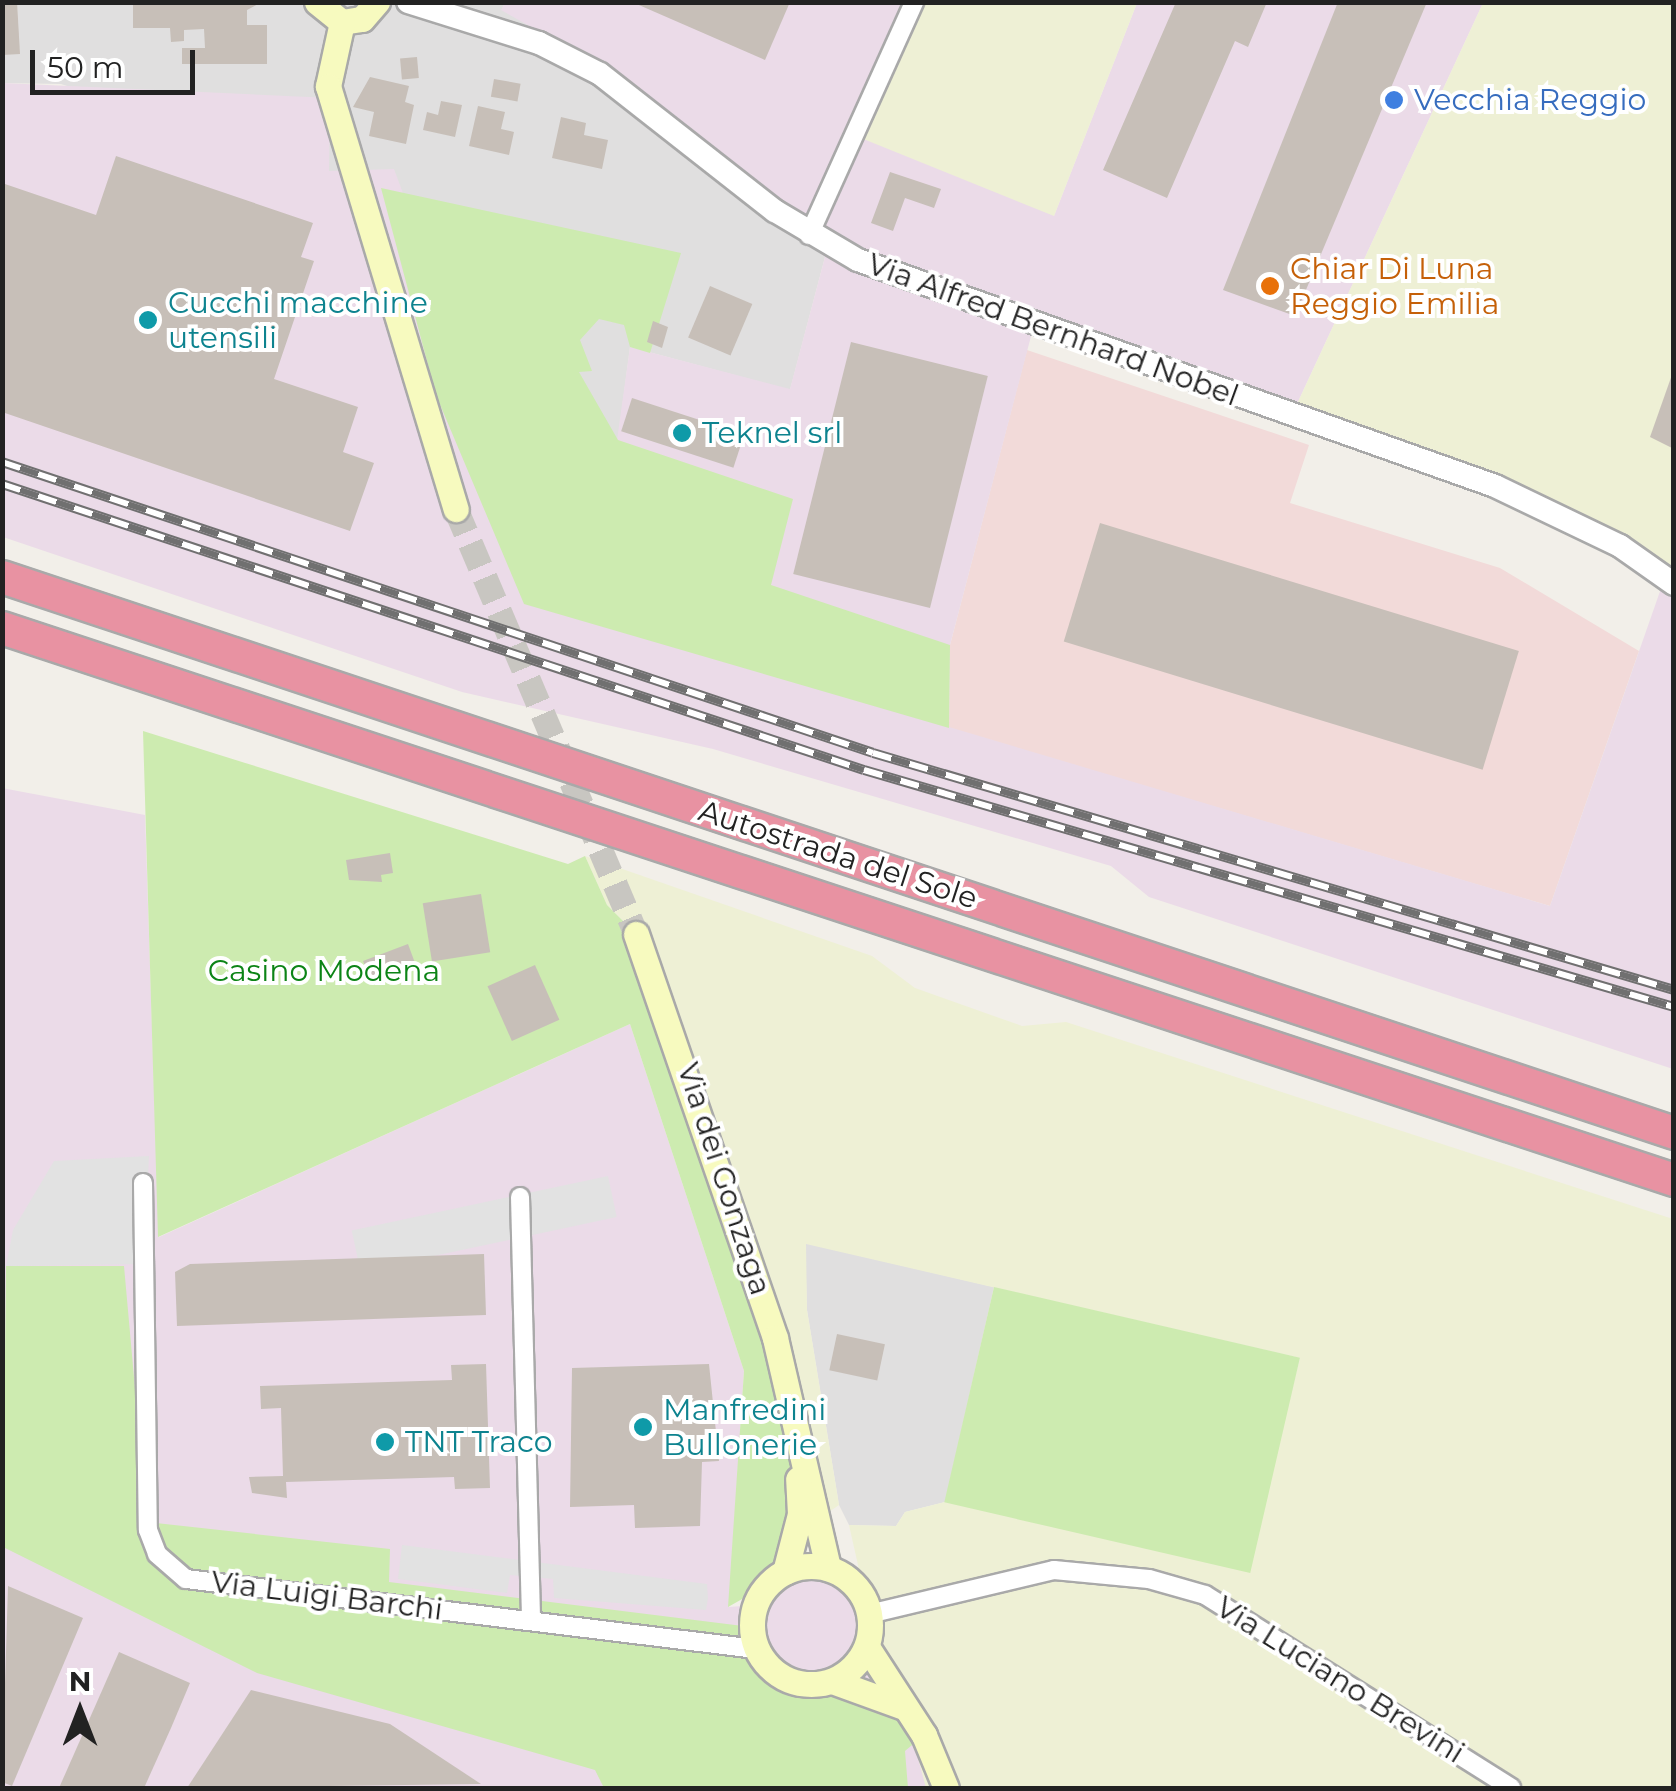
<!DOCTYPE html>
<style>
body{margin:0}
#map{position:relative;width:1676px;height:1791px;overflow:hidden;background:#f2efe9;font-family:Montserrat,sans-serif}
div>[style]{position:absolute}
.residential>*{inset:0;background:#e0dfdf}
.commercial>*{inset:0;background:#f2dad9}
.industrial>*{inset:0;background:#ebdbe8}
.farmland>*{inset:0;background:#eef0d5}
.grass>*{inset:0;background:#cdebb0;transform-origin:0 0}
.parking>*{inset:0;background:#e2e2e2;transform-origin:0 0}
.building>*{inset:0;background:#c7bfb8;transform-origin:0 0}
.secondary-tunnel>*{height:25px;margin-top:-12.5px;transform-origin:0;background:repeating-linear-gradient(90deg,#c8c6c1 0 25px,transparent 0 37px)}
.roads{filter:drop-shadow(2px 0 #a9a9a9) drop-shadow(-2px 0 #a9a9a9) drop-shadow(0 2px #a9a9a9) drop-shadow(0 -2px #a9a9a9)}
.minor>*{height:18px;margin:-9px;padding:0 9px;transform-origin:9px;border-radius:9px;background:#fff}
.tertiary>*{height:22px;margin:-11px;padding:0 11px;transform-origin:11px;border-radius:11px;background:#fff}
.secondary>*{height:25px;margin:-12.5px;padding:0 12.5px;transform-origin:12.5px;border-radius:12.5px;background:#f7fabf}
.secondary>.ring{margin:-12.5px;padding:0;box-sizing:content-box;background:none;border:25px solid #f7fabf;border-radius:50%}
.motorway>*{height:32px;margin:-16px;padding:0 16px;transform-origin:16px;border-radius:16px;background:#e892a2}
.rail>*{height:10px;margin-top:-5px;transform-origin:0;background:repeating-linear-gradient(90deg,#fff 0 19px,#707070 0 38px);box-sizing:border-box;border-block:2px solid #707070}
.dots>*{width:28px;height:28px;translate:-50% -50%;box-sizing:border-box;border:5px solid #fff;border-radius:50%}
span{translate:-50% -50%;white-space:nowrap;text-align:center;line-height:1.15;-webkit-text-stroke:8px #fff;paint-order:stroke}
.shop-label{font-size:30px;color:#366cbe}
.left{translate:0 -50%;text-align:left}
.food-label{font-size:30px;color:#c56008}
.culture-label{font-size:30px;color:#0d838f}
.street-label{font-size:30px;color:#222}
.park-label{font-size:30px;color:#0c8416}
.frame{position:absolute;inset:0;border:5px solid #222;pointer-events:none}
.north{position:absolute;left:30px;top:1661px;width:100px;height:100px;-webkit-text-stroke:8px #fff;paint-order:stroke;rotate:0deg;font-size:28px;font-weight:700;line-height:40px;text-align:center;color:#222}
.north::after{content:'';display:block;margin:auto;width:35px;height:45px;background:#222;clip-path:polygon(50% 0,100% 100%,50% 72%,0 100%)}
.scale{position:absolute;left:30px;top:50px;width:165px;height:45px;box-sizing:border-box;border:5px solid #222;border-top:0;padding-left:12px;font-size:30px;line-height:35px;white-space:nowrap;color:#222;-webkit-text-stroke:8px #fff;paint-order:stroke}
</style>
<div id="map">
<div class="residential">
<div style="clip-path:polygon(3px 3px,505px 3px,502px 9px,613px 73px,825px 257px,790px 390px,630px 347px,618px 440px,328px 171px,61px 84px,3px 83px)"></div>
<div style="clip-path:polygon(805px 1243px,994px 1287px,945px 1502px,905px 1512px,896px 1526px,849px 1525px,839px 1505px,807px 1310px)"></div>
</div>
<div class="commercial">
<div style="clip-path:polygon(1027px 350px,1309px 445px,1290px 503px,1500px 568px,1639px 651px,1550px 906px,949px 728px,950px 645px)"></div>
</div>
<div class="industrial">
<div style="clip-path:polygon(505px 3px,908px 3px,1054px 216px,1137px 3px,1483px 3px,1297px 404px,1035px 321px,950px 645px,949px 727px,1550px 906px,1665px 577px,1674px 582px,1673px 1069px,1149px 897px,1111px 866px,713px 749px,462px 692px,3px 537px,3px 83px,330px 98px,329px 171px,394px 169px,423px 247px,617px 440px,630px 347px,790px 389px,825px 257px,694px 158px,613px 73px,501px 10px)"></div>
<div style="clip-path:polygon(2px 788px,145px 815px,159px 1237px,630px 1024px,744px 1371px,729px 1607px,755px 1605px,785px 1572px,828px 1568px,845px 1577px,869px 1614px,932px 1788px,3px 1788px)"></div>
</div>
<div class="farmland">
<div style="clip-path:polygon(908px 3px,1137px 3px,1054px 216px,851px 134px)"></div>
<div style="clip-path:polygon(1483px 3px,1673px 3px,1673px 587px,1547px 500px,1297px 404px)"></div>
<div style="clip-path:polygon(585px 856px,872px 956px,915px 988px,1022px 1026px,1066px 1022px,1673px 1219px,1673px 1788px,926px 1788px,904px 1706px,867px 1647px,869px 1614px,849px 1525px,896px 1526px,905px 1512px,945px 1502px,1252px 1551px,1300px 1358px,806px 1244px,807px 1310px,839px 1505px,820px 1518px,636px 934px,607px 905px)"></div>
</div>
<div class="grass">
<div style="clip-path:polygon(381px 188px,681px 253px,650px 353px,630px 347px,624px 325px,599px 319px,580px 340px,592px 371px,579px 372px,618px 440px,793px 499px,771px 585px,950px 645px,949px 728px,524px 604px,436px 395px)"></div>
<div style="clip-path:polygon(143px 731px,568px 864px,585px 856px,607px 905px,636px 934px,775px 1338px,800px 1514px,767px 1585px,728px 1607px,744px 1371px,630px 1024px,158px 1237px)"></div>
<div style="clip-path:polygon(6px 1266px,124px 1266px,147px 1522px,390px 1549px,389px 1582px,751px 1627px,774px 1673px,802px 1685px,832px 1681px,904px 1707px,924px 1735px,905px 1751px,908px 1788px,604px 1788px,595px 1770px,257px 1673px,3px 1547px)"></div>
<div style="left:994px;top:1287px;width:314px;height:221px;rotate:13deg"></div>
</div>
<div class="parking">
<div style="clip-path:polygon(149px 1156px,144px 1264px,6px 1266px,13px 1230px,54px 1161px)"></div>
<div style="left:608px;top:1176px;width:42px;height:262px;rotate:78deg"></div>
<div style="clip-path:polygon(402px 1545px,707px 1584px,708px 1598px,706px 1610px,554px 1598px,553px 1579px,510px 1575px,507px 1593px,398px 1579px)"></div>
</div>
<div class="building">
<div style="clip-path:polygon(2px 2px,17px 2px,20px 54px,2px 55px)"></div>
<div style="clip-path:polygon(133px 2px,262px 2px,247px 10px,247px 25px,267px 25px,267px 64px,182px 64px,182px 48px,205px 48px,204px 29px,184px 30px,184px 41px,171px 42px,170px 28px,133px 28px)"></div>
<div style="clip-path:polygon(632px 2px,790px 2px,765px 60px)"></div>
<div style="clip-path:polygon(1176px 2px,1267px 2px,1248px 47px,1235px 41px,1167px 198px,1103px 170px)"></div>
<div style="clip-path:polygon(1338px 2px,1427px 2px,1295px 316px,1223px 290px)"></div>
<div style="left:417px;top:57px;width:21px;height:17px;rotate:85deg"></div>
<div style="clip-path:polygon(370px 77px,409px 86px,405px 102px,414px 105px,406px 144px,369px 136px,374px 112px,353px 107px)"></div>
<div style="left:494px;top:79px;width:27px;height:18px;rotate:10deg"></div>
<div style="clip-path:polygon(441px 101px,462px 105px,455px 137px,423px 130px,427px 112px,438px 115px)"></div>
<div style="clip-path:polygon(478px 106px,505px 112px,501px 129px,514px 132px,509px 155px,469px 146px)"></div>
<div style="clip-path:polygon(561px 117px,586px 123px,584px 135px,608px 140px,602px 169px,552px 158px)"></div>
<div style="clip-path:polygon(116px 156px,313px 223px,301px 257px,314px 261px,274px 379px,358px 407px,343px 452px,374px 463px,350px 531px,2px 412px,2px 183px,96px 215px)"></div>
<div style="clip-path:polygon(890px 172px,941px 189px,934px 208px,905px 198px,893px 231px,871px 223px)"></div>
<div style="left:710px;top:286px;width:46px;height:56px;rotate:23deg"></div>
<div style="clip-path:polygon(653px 321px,668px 327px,662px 348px,647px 342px)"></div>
<div style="left:851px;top:342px;width:141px;height:239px;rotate:14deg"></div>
<div style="clip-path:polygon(1674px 369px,1674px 449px,1650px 437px)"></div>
<div style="left:632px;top:398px;width:118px;height:35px;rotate:18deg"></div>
<div style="left:1100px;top:523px;width:438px;height:124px;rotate:17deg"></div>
<div style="clip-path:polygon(390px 853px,393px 873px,381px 875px,382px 882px,349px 880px,346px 860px)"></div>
<div style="left:481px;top:894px;width:59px;height:59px;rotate:81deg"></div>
<div style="clip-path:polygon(408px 944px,415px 963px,403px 968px,406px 977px,371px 980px,363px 961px)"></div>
<div style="left:535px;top:965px;width:60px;height:52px;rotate:66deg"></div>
<div style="clip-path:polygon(484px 1254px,486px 1315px,177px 1326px,175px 1272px,190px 1264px)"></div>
<div style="left:837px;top:1334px;width:49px;height:37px;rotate:12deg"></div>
<div style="clip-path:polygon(486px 1364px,490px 1488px,455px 1489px,454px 1477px,286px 1482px,287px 1498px,252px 1493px,249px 1477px,283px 1476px,281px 1408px,261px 1409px,260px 1386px,452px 1380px,451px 1365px)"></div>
<div style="clip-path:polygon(709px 1364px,719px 1461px,702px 1462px,700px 1526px,635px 1528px,634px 1505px,570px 1507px,572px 1368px)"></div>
<div style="clip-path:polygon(8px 1586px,83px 1618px,12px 1786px,2px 1782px)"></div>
<div style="clip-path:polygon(119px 1652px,190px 1683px,171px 1728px,144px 1788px,59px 1788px)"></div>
<div style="clip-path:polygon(251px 1690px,390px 1724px,481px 1784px,187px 1788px)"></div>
</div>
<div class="secondary-tunnel">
<div style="left:456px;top:509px;width:462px;rotate:67deg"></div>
</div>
<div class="roads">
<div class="minor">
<div style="left:809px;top:235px;width:256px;rotate:-65.7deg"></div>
<div style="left:143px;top:1183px;width:347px;rotate:89.2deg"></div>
<div style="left:148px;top:1530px;width:26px;rotate:69deg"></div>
<div style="left:157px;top:1554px;width:38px;rotate:41deg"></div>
<div style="left:186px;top:1579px;width:574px;rotate:7deg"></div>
<div style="left:520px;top:1197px;width:424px;rotate:88.5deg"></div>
<div style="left:869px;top:1614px;width:190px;rotate:-13.4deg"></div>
<div style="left:1054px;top:1570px;width:95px;rotate:5.4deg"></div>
<div style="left:1149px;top:1579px;width:58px;rotate:15.9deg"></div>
<div style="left:1205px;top:1595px;width:362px;rotate:32.2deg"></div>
</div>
<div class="tertiary">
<div style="left:408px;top:2px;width:137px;rotate:17.4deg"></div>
<div style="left:539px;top:43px;width:68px;rotate:26.9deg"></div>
<div style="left:600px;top:74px;width:222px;rotate:38.1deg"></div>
<div style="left:775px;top:211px;width:96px;rotate:30.6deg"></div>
<div style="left:858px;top:260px;width:676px;rotate:19.53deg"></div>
<div style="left:1495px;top:486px;width:139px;rotate:25.6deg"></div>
<div style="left:1620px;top:546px;width:66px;rotate:35.1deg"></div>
</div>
<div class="secondary">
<div style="left:317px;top:2px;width:32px;rotate:39deg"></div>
<div style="left:342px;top:22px;width:20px;rotate:-9deg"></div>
<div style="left:362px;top:19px;width:23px;rotate:-49deg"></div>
<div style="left:342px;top:22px;width:66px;rotate:102.3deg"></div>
<div style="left:328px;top:86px;width:442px;rotate:73.2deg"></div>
<div style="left:636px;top:934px;width:427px;rotate:71deg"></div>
<div style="left:775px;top:1338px;width:236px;rotate:77deg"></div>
<div class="ring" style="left:752px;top:1566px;width:93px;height:93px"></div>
<div style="left:785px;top:1572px;width:60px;rotate:-75.5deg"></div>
<div style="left:800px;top:1514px;width:35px;rotate:-93deg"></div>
<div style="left:867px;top:1647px;width:105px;rotate:57.1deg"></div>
<div style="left:924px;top:1735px;width:57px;rotate:67.5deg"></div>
<div style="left:832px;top:1681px;width:77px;rotate:19.9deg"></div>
</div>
<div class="motorway">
<div style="left:2px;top:577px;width:1762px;rotate:18.39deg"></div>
<div style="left:2px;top:628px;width:1761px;rotate:18.27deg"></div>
</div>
</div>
<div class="rail">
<div style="left:2px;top:462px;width:918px;rotate:18.47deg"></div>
<div style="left:873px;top:753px;width:835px;rotate:16.48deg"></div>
<div style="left:2px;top:484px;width:908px;rotate:18.36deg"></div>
<div style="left:864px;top:770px;width:844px;rotate:16.31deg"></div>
</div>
<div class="dots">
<div style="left:1394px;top:100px;background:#3f7fe0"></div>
<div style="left:1270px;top:286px;background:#e8710a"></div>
<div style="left:148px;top:320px;background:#0f9aa8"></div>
<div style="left:682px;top:433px;background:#0f9aa8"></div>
<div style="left:643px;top:1427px;background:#0f9aa8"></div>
<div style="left:385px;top:1442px;background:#0f9aa8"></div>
</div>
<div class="shop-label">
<span class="left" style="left:1414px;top:100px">Vecchia Reggio</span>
</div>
<div class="food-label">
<span class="left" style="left:1290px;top:286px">Chiar Di Luna<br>Reggio Emilia</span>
</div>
<div class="culture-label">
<span class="left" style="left:168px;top:320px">Cucchi macchine<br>utensili</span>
<span class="left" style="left:702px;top:433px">Teknel srl</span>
<span class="left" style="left:663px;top:1427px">Manfredini<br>Bullonerie</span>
<span class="left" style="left:405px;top:1442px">TNT Traco</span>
</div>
<div class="street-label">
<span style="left:1053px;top:330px;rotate:20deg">Via Alfred Bernhard Nobel</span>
<span style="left:838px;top:855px;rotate:18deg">Autostrada del Sole</span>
<span style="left:724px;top:1179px;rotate:72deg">Via dei Gonzaga</span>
<span style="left:327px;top:1596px;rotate:7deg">Via Luigi Barchi</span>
<span style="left:1340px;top:1680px;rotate:32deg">Via Luciano Brevini</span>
</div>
<div class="park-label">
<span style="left:324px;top:971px">Casino Modena</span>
</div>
<div class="frame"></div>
<div class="north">N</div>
<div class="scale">50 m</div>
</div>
